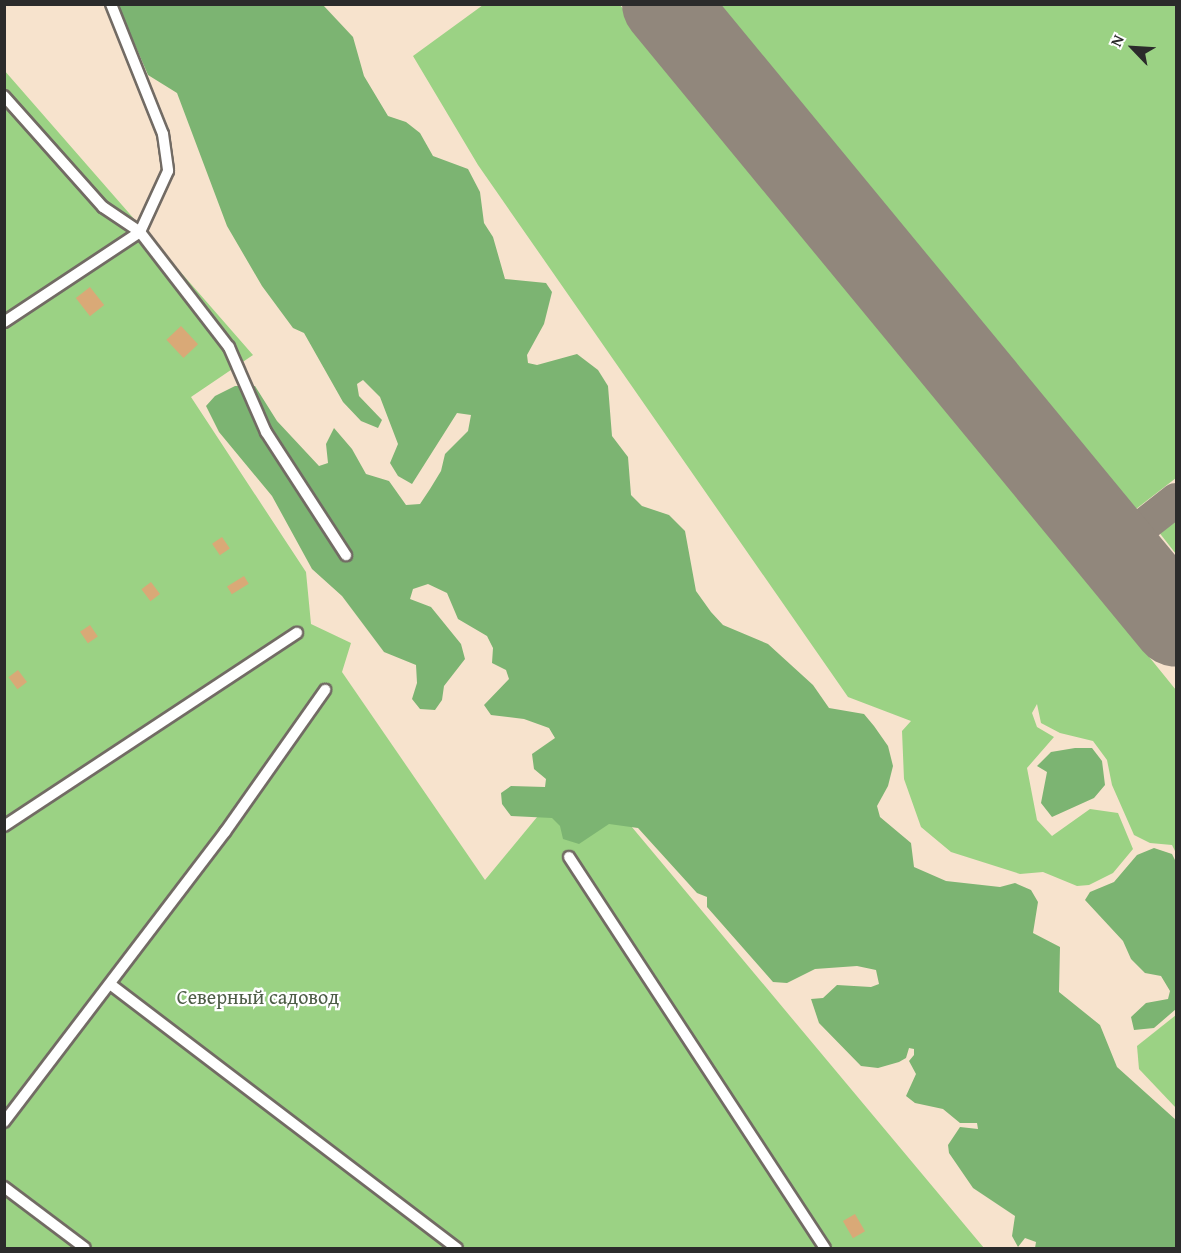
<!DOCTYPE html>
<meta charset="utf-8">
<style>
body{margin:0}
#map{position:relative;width:1181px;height:1253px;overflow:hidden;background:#f7e3cd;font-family:"Gentium Book Plus",serif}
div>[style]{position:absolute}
.green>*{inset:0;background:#9bd284}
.forest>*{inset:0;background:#7cb472}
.taxiway>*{height:34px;margin:-17px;padding:0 17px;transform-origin:17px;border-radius:17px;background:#91877c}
.runway>*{height:86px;margin:-43px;padding:0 43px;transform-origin:43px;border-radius:43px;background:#91877c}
.building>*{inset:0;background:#d9a977;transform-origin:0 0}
.roads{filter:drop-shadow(2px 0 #726b64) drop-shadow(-2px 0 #726b64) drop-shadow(0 2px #726b64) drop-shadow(0 -2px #726b64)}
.minor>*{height:10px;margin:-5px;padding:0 5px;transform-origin:5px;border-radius:5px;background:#fff}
span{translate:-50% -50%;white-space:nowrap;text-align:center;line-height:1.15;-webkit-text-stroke:4.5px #fff;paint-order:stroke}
.park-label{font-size:20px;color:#4d5d46}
.frame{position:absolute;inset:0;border:6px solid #2b2b2b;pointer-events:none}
.north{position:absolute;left:1103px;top:18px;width:60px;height:60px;-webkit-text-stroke:4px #fff;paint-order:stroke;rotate:295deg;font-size:16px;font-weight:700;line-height:24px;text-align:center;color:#2b2b2b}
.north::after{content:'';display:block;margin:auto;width:21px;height:27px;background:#2b2b2b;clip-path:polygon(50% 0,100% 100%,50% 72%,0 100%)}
</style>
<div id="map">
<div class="green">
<div style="clip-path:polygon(483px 5px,620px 5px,1176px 690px,1176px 853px,1172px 845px,1150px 843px,1134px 835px,1112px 785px,1107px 760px,1093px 741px,1060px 733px,1041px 723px,1037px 704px,1032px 713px,1037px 727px,1054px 737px,1027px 768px,1037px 820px,1052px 836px,1090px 809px,1118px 813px,1133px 849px,1113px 873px,1089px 885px,1077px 886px,1043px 872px,1020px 874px,951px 852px,921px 827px,904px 779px,902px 731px,911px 721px,848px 697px,478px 165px,413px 56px)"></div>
<div style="clip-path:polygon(708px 5px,1176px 5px,1176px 478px,1136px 509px)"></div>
<div style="clip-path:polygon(4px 70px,253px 355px,191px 397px,306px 572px,311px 624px,351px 643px,342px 672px,485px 880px,580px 765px,984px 1248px,5px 1248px)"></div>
<div style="clip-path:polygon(1176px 515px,1176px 554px,1158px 531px)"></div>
<div style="clip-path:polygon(1176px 1015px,1176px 1108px,1139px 1069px,1137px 1046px)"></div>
</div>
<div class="forest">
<div style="clip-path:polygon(118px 5px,323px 5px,353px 37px,364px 76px,388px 116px,406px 122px,420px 133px,433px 156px,468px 169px,480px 192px,484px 223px,493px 237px,505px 279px,546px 283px,552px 292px,544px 324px,527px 355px,528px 363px,537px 365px,577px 354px,598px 370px,608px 386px,612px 436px,628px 457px,631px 495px,642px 506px,669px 515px,685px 531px,696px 591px,711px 612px,723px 625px,768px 644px,813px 685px,829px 708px,864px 714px,874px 726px,888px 746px,893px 766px,888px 786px,877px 806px,880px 817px,911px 843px,914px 867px,946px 881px,1000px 887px,1015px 883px,1031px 890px,1038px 902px,1033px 933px,1060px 947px,1059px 992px,1100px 1025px,1117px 1067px,1176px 1120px,1176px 1248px,1035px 1248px,1036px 1242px,1025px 1238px,1018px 1247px,1012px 1236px,1015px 1216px,973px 1188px,949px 1153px,948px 1145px,960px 1127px,978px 1129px,977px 1123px,960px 1123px,943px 1109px,915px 1103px,906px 1096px,916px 1074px,909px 1061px,914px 1055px,914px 1049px,909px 1048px,906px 1058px,899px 1062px,878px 1068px,861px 1066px,819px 1023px,811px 999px,823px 998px,837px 985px,871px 987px,879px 984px,876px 970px,857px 966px,815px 969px,787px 983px,773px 982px,707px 907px,707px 897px,697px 893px,638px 828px,609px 824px,579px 844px,563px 839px,560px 826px,552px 818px,511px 816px,502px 804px,501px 793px,511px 786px,545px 787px,546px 779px,534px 769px,532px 754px,555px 738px,549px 728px,524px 719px,491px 715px,484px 705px,509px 679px,506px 670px,492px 663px,493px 648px,487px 636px,458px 619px,447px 593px,428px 584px,413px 589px,410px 599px,431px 607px,461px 644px,465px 659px,444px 686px,442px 700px,435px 710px,420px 709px,412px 699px,417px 683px,416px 665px,384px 652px,342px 596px,312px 569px,272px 496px,219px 432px,206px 406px,215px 396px,235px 386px,255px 386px,277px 421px,319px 466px,328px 463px,326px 444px,334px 428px,352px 449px,366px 474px,389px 481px,406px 505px,420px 504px,430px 489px,441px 471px,445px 454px,468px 431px,471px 415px,457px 413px,412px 484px,398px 476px,390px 463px,398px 444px,380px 397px,363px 380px,357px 384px,359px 396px,382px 420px,378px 428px,361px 421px,343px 402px,304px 333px,293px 328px,262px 286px,227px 226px,177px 93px,148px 75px)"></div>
<div style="clip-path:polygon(1075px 748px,1092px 748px,1102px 761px,1105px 785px,1094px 798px,1052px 817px,1041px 803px,1047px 772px,1037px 766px,1051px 752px)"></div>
<div style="clip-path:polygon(1154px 848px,1172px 854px,1176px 862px,1176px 1009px,1154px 1028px,1134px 1030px,1131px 1017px,1146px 1003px,1168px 999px,1170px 991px,1161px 976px,1145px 973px,1131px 959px,1123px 941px,1085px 900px,1090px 892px,1114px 882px,1137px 855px)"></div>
</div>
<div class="taxiway">
<div style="left:1098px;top:528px;width:20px;rotate:30deg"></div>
<div style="left:1115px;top:538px;width:14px;rotate:-4deg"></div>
<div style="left:1129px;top:537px;width:60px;rotate:-38.2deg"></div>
<div style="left:1134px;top:535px;width:12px;rotate:114deg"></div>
<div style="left:1129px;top:546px;width:27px;rotate:80deg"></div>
</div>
<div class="runway">
<div style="left:665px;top:4px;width:803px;rotate:50.5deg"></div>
</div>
<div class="building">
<div style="left:90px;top:287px;width:23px;height:18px;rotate:52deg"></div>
<div style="left:181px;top:326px;width:25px;height:20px;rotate:47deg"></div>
<div style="left:222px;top:537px;width:14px;height:12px;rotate:56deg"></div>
<div style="left:244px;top:576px;width:9px;height:20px;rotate:58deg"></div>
<div style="left:151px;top:582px;width:15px;height:12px;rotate:53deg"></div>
<div style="left:90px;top:625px;width:14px;height:12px;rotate:56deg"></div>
<div style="left:18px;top:670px;width:15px;height:12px;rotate:53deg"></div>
<div style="left:855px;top:1214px;width:20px;height:14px;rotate:60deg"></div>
</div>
<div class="roads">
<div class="minor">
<div style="left:111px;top:4px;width:140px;rotate:68.2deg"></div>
<div style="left:163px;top:134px;width:37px;rotate:82deg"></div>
<div style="left:168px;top:171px;width:67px;rotate:114.7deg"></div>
<div style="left:140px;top:232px;width:145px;rotate:52.3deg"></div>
<div style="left:229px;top:347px;width:93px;rotate:66.5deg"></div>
<div style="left:266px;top:432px;width:147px;rotate:57deg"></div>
<div style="left:4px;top:96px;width:149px;rotate:48.3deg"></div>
<div style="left:103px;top:207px;width:45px;rotate:34deg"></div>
<div style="left:140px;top:232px;width:163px;rotate:146.5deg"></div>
<div style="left:4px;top:826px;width:351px;rotate:-33.4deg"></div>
<div style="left:569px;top:857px;width:467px;rotate:56.8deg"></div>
<div style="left:110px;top:984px;width:436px;rotate:37.3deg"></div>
<div style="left:4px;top:1122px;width:365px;rotate:-52.7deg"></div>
<div style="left:225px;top:832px;width:174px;rotate:-54.8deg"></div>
<div style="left:4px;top:1187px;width:101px;rotate:37deg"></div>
</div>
</div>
<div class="park-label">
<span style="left:258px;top:996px">Северный садовод</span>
</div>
<div class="frame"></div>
<div class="north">N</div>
</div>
